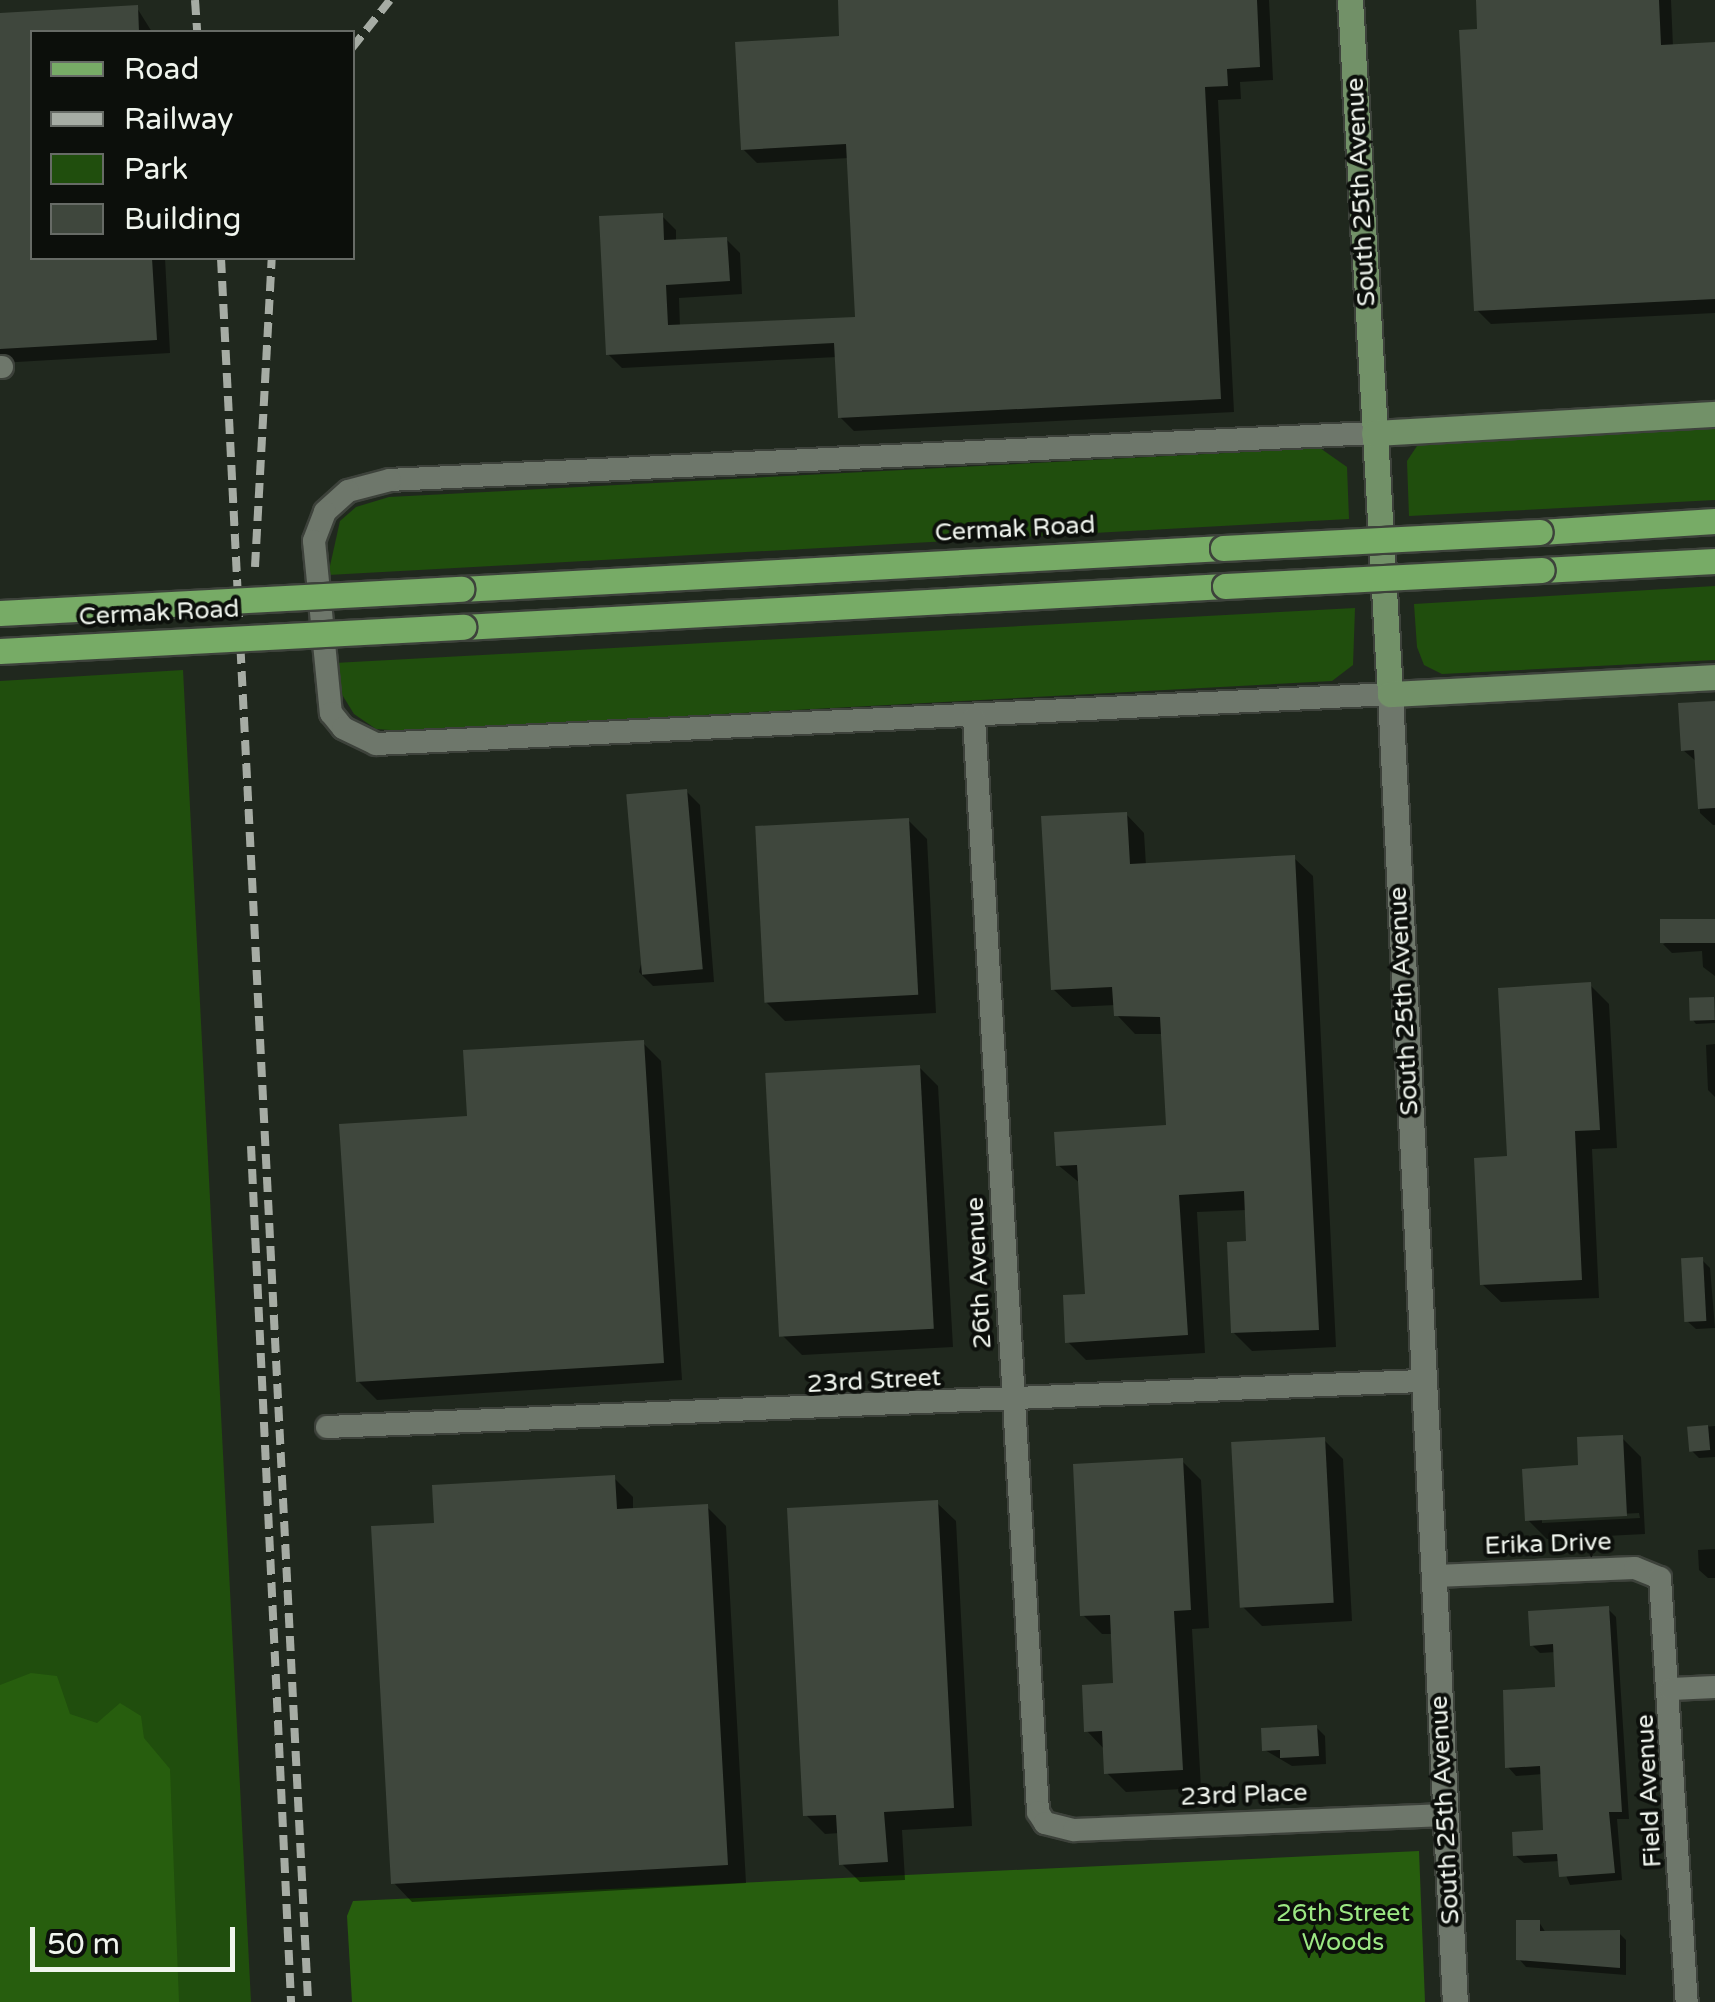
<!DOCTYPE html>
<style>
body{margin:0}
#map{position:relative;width:1715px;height:2002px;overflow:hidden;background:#20281e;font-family:"Varela Round",sans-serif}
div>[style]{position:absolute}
.green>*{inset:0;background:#204e0d}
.forest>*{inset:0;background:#275e0e}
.shadow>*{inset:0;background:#0007}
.building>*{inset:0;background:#3f473d;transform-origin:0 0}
.roads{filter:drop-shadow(2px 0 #3d423b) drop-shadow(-2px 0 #3d423b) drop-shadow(0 2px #3d423b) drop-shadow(0 -2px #3d423b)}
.minor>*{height:22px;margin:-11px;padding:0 11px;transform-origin:11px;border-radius:11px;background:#6e776b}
.tertiary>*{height:25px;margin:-12.5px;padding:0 12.5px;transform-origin:12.5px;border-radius:12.5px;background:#6e776b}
.secondary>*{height:25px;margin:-12.5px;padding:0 12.5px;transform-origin:12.5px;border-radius:12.5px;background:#729168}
.primary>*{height:25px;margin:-12.5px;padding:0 12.5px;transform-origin:12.5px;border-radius:12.5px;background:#77ab66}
.rail>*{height:8px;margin-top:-4px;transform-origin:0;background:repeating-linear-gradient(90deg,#a6aca4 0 15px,transparent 0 23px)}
.bridges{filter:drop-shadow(2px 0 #3d423b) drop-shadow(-2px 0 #3d423b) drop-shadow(0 2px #3d423b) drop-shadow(0 -2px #3d423b)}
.primary-bridge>*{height:25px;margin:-12.5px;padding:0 12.5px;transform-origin:12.5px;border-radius:12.5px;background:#77ab66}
span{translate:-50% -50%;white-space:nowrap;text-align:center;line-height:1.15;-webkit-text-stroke:8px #0c0f0b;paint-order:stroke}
.street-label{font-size:25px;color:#f0f5ee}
.park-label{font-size:25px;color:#9ce883}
.legend{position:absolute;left:30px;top:30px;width:325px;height:230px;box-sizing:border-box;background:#0c0f0b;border:2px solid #676b66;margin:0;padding:12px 18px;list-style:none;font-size:30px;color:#f0f5ee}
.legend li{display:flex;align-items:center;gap:20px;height:50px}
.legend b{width:50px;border:2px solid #676b66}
.scale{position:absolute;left:30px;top:1927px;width:205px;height:45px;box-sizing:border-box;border:5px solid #f0f5ee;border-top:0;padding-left:12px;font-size:30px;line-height:35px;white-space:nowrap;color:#f0f5ee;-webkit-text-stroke:8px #0c0f0b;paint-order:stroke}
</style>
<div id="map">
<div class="green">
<div style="clip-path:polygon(1715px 426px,1715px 500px,1409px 516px,1407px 461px,1419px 443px)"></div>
<div style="clip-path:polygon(1320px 448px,1347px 467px,1349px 519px,328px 575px,340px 521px,356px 507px,389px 497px)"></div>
<div style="clip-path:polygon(1715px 586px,1715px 660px,1442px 674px,1424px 665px,1417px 647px,1414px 604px)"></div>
<div style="clip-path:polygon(1355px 608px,1353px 665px,1332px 681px,405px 731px,376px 729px,354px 714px,338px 688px,334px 663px)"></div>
<div style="clip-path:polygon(183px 670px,251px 2002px,0 2002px,0 681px)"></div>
</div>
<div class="forest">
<div style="clip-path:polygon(31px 1673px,57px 1676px,70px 1714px,97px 1723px,120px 1703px,141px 1716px,144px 1738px,170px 1769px,179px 2002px,0 2002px,0 1685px)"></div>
<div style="clip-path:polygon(1419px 1851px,1425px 2002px,352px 2002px,347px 1916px,353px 1901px)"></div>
</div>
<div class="shadow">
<div style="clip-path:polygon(840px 0,1269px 0,1273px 80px,1240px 82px,1241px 99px,1218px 100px,1234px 412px,854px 431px,840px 417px,837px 357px,622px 368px,608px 354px,662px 216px,676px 230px,676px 242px,726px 239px,740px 253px,742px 294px,679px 298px,680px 327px,857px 319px,849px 158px,757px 163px,743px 149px,842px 38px)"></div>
<div style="clip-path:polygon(1478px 0,1671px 0,1673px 47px,1715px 45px,1715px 313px,1491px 324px,1477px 310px)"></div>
<div style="clip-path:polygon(137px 8px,152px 32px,32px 32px,32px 258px,165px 258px,170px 353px,0 363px,0 16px)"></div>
<div style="clip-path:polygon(1715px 703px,1715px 825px,1713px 825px,1700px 813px,1697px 762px,1683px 750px)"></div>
<div style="clip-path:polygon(686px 791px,700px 805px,714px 982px,653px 986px,639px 972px)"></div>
<div style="clip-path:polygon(1126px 814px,1144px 833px,1146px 866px,1294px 858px,1313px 876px,1336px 1347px,1252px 1351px,1233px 1332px,1248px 1244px,1247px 1210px,1197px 1212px,1205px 1353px,1086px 1360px,1068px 1342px,1088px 1296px,1081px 1184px,1058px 1165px,1168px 1127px,1164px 1034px,1135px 1034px,1117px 1015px,1116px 1005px,1072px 1007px,1053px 989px)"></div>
<div style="clip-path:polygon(908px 820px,927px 839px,936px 1013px,785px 1021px,766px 1002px)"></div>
<div style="clip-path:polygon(1715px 921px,1715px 976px,1703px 967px,1702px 951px,1672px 953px,1663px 944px)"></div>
<div style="clip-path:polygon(1590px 985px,1609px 1004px,1617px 1148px,1592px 1149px,1599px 1298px,1501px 1302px,1482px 1284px,1510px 1159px)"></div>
<div style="clip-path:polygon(1713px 1000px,1715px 1023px,1696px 1024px,1693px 1020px)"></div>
<div style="clip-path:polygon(643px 1043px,661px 1061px,682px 1380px,377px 1400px,358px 1381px,469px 1119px)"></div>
<div style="clip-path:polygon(1715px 1044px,1715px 1097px,1708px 1090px,1706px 1045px)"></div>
<div style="clip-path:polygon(919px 1067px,938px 1086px,953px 1347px,802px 1355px,783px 1336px)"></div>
<div style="clip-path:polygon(1702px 1260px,1710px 1268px,1715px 1328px,1696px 1329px,1687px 1321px)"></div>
<div style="clip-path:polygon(1715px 1426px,1715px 1457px,1699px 1458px,1691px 1450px,1690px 1428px)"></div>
<div style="clip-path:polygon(evenodd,1622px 1438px,1641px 1457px,1645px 1534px,1547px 1539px,1528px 1520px,1622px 1438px,1639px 1513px,1640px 1518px,1542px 1523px,1542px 1518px,1639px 1513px)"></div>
<div style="clip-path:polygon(1324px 1440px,1343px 1459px,1352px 1621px,1262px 1626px,1243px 1607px)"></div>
<div style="clip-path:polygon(1182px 1461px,1201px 1480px,1209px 1628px,1192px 1629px,1201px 1788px,1126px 1792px,1107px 1773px,1105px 1750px,1087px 1731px,1116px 1686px,1113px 1634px,1102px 1634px,1083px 1615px)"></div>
<div style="clip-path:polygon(614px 1478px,633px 1497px,633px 1511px,707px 1507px,726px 1526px,746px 1883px,412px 1902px,394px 1883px)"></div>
<div style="clip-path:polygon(937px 1503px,956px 1521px,972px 1826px,902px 1830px,905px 1880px,860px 1882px,842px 1864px,840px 1833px,825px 1834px,806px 1815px)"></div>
<div style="clip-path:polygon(1715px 1549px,1715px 1578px,1708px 1578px,1699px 1570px,1698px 1550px)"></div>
<div style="clip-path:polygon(1608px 1609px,1616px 1617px,1629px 1819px,1617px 1819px,1622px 1880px,1570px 1885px,1560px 1861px,1524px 1863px,1515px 1855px,1546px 1833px,1543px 1774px,1516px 1776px,1508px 1767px,1558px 1690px,1556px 1652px,1540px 1653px,1532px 1645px)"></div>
<div style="clip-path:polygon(1316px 1727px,1325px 1736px,1326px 1764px,1292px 1766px,1265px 1750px)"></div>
<div style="clip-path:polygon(1539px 1922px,1546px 1933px,1619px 1933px,1626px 1940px,1626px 1975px,1526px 1967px,1519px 1959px)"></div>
</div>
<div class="building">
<div style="clip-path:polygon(838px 0,1257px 0,1260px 67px,1227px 69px,1228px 86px,1205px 87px,1221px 399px,838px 418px,834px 343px,606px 355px,599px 216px,663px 213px,664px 240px,727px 237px,730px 281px,666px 285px,668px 325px,855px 317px,846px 144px,741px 150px,735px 42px,839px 36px)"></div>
<div style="clip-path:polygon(1476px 0,1659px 0,1661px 45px,1715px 42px,1715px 299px,1474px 311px,1459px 30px,1477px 29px)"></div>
<div style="clip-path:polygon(138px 5px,139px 32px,32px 32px,32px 258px,152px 258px,157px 340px,0 349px,0 13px)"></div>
<div style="clip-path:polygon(1715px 701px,1715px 808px,1698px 809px,1694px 750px,1681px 751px,1678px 703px)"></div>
<div style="left:687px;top:789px;width:181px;height:61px;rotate:85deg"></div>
<div style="clip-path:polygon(1127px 812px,1130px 864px,1295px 855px,1319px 1330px,1231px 1333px,1227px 1242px,1246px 1241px,1244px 1191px,1179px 1195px,1188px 1335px,1065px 1343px,1063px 1295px,1085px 1294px,1077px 1165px,1056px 1166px,1054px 1132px,1166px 1125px,1160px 1017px,1114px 1016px,1112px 987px,1051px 990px,1041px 816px)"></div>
<div style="left:909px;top:818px;width:177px;height:154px;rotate:87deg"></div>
<div style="left:1715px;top:919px;width:24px;height:55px;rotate:90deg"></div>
<div style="clip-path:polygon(1591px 982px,1600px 1130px,1575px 1131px,1582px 1280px,1480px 1285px,1474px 1158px,1507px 1156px,1498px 988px)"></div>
<div style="left:1714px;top:997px;width:23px;height:25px;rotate:88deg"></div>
<div style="clip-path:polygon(644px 1040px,664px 1363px,356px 1382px,339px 1124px,467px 1116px,463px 1050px)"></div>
<div style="left:920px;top:1065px;width:264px;height:155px;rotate:87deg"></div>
<div style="left:1703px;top:1257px;width:64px;height:22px;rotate:87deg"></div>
<div style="left:1708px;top:1425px;width:25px;height:21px;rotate:85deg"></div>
<div style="clip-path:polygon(1623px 1435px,1627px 1516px,1525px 1521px,1522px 1469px,1578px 1465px,1577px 1437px)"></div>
<div style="left:1325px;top:1437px;width:166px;height:94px;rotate:87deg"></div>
<div style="clip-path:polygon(1183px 1458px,1191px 1610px,1174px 1611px,1183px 1770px,1104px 1774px,1102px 1731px,1084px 1732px,1082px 1685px,1113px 1683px,1110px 1615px,1080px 1616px,1073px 1464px)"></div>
<div style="clip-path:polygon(615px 1475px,617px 1509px,708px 1504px,728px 1865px,391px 1884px,371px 1526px,434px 1523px,432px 1485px)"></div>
<div style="clip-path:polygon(938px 1500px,954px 1808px,884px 1812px,888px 1862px,839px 1865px,836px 1815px,803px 1816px,787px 1508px)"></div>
<div style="clip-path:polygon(1609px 1606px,1622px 1812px,1609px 1812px,1615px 1873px,1559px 1877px,1557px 1854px,1513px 1856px,1512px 1832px,1543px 1830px,1540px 1766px,1505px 1768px,1503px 1690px,1555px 1687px,1553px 1644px,1530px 1646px,1528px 1611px)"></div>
<div style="clip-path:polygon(1317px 1725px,1319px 1756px,1280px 1758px,1280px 1750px,1262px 1751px,1261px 1728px)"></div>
<div style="clip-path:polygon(1516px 1920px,1540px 1920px,1540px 1931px,1620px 1930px,1620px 1968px,1516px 1960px)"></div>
</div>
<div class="roads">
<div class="minor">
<div style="left:0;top:367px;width:2px"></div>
<div style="left:1374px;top:433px;width:985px;rotate:177.27deg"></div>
<div style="left:390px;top:480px;width:43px;rotate:165.3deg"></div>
<div style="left:348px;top:491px;width:31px;rotate:138deg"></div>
<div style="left:325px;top:512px;width:31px;rotate:111deg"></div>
<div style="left:314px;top:541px;width:173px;rotate:84.4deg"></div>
<div style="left:331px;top:713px;width:19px;rotate:51deg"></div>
<div style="left:343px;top:728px;width:37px;rotate:26deg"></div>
<div style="left:376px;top:744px;width:1015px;rotate:-2.82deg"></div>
<div style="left:974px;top:718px;width:1096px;rotate:86.65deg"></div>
<div style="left:1038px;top:1812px;width:13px;rotate:58deg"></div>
<div style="left:1045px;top:1823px;width:30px;rotate:14deg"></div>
<div style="left:1074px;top:1830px;width:372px;rotate:-2.3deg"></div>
<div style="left:327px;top:1427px;width:1096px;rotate:-2.41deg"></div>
<div style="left:1435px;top:1576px;width:200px;rotate:-2.3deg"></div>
<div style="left:1635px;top:1568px;width:27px;rotate:22deg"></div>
<div style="left:1660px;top:1578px;width:425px;rotate:86.4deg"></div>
<div style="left:1671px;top:1689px;width:44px;rotate:-2.6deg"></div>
</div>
<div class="tertiary">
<div style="left:1390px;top:694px;width:1310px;rotate:87.16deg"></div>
</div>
<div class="secondary">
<div style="left:1350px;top:0;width:695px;rotate:86.7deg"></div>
<div style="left:1390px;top:694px;width:325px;rotate:-3deg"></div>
<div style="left:1374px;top:433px;width:342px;rotate:-3.2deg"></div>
</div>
<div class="primary">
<div style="left:1540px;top:532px;width:175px;rotate:-3.6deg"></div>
<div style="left:1542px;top:570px;width:173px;rotate:-3deg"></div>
<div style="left:461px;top:589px;width:763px;rotate:-3.08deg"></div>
<div style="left:463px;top:627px;width:763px;rotate:-3.08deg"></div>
</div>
</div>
<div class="rail">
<div style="left:195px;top:0;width:32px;rotate:86deg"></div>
<div style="left:352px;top:48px;width:61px;rotate:-51.6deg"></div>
<div style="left:221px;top:258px;width:1746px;rotate:87.14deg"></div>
<div style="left:255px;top:567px;width:309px;rotate:-86.9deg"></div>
<div style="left:251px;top:1146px;width:857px;rotate:87.32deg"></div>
</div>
<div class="bridges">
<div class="primary-bridge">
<div style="left:1223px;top:548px;width:317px;rotate:-2.9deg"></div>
<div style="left:1225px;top:586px;width:317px;rotate:-2.9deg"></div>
<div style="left:0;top:613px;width:462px;rotate:-3deg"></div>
<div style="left:0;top:651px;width:464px;rotate:-3deg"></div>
</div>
</div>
<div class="street-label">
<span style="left:1361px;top:192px;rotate:-93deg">South 25th Avenue</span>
<span style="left:1015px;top:529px;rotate:-3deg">Cermak Road</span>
<span style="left:159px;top:613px;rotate:-3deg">Cermak Road</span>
<span style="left:1404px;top:1001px;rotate:-93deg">South 25th Avenue</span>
<span style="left:979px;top:1273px;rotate:-93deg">26th Avenue</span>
<span style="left:874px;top:1381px;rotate:-3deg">23rd Street</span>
<span style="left:1548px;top:1544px;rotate:-2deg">Erika Drive</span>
<span style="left:1649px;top:1791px;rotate:-93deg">Field Avenue</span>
<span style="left:1244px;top:1795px;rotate:-2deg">23rd Place</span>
<span style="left:1445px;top:1810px;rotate:-93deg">South 25th Avenue</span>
</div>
<div class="park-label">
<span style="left:1343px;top:1928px">26th Street<br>Woods</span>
</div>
<ul class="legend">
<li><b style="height:12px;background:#77ab66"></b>Road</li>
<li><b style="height:12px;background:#a6aca4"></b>Railway</li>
<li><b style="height:28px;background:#204e0d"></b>Park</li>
<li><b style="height:28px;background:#3f473d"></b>Building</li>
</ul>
<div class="scale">50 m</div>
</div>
